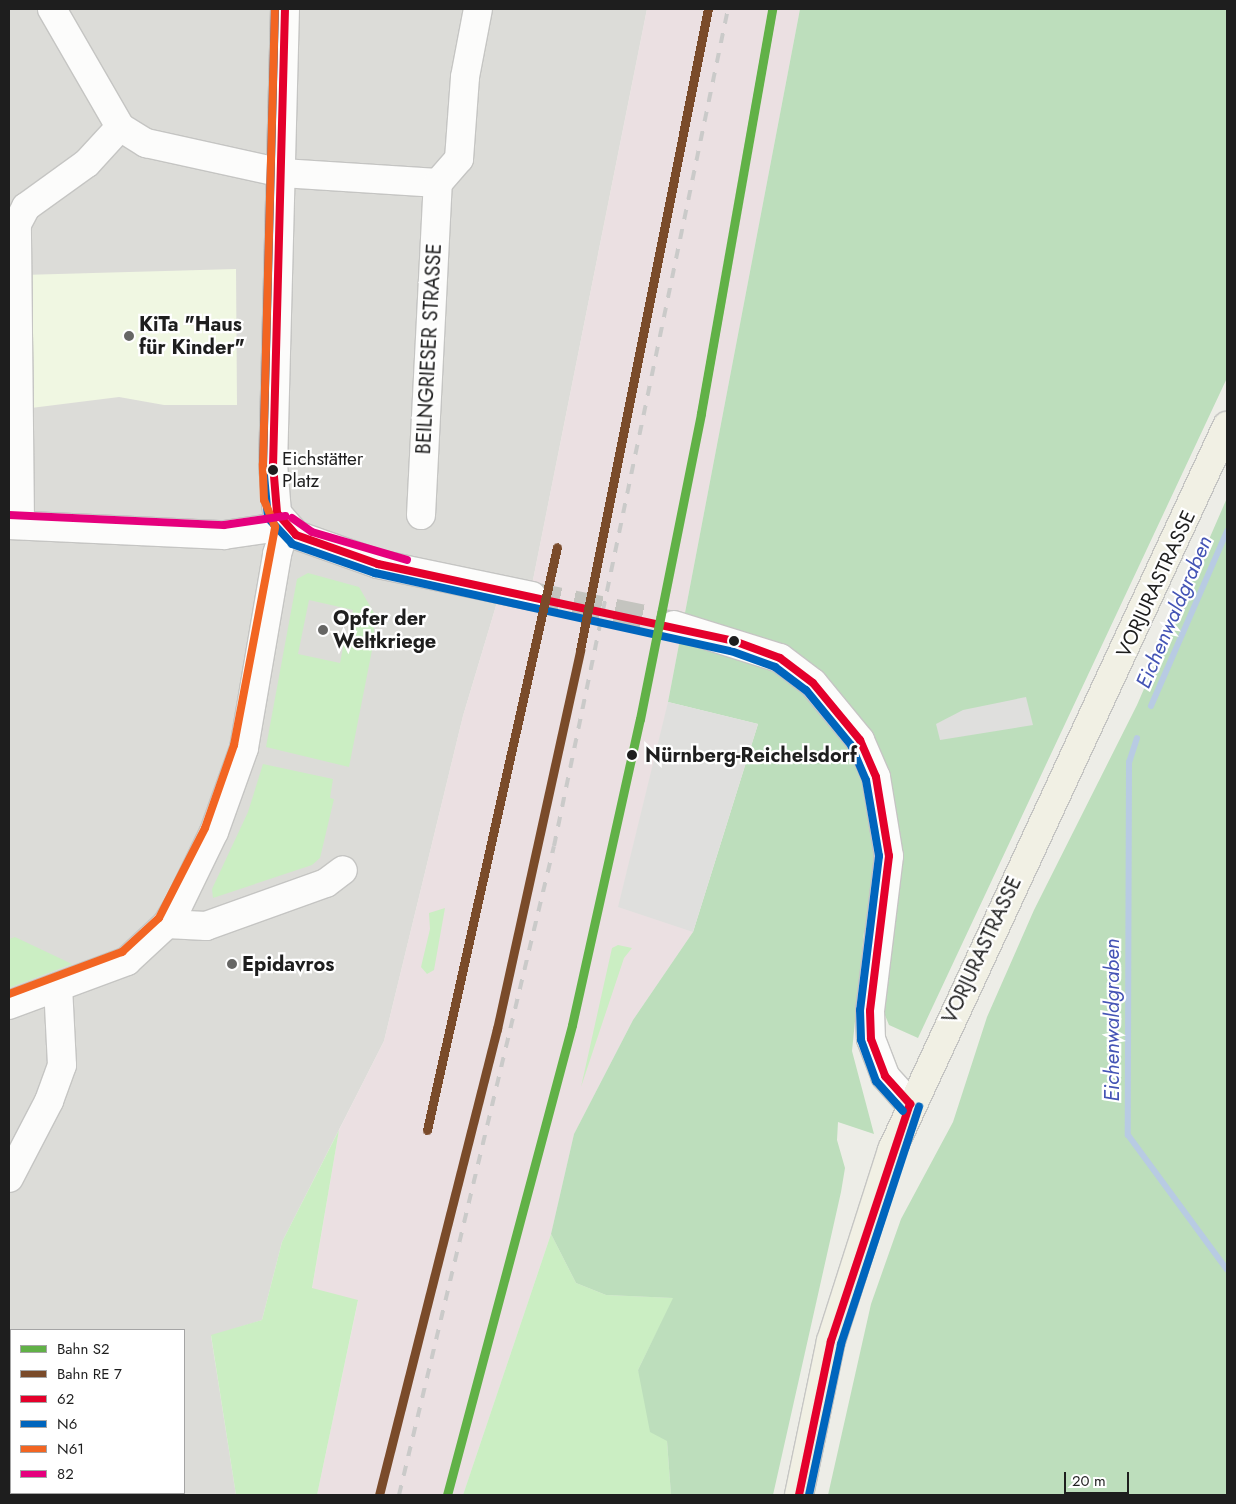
<!DOCTYPE html>
<meta charset="utf-8">
<style>
body{margin:0}
#map{position:relative;width:1236px;height:1504px;overflow:hidden;background:#edede7;font-family:Jost,sans-serif}
div>[style]{position:absolute}
.residential>*{inset:0;background:#dcdcd8}
.industrial>*{inset:0;background:#ebe0e2}
.education>*{inset:0;background:#f0f7e2}
.grass>*{inset:0;background:#cbeec3}
.forest>*{inset:0;background:#bddebc}
.parking>*{inset:0;background:#dfdfdd}
.stream>*{height:6px;margin:-3px;padding:0 3px;transform-origin:3px;border-radius:3px;background:#b8cbe3}
.minor-tunnel>*{height:28px;margin-top:-14px;transform-origin:0;background:repeating-linear-gradient(90deg,#c4c4bf 0 28px,transparent 0 42px)}
.roads{filter:drop-shadow(1px 0 #c5c5c3) drop-shadow(-1px 0 #c5c5c3) drop-shadow(0 1px #c5c5c3) drop-shadow(0 -1px #c5c5c3)}
.minor>*{height:28px;margin:-14px;padding:0 14px;transform-origin:14px;border-radius:14px;background:#fcfcfb}
.major>*{height:28px;margin:-14px;padding:0 14px;transform-origin:14px;border-radius:14px;background:#f1f0e4}
.rail>*{height:4px;margin-top:-2px;transform-origin:0;background:repeating-linear-gradient(90deg,#cacac9 0 10px,transparent 0 20px)}
.bus-1>*{height:8px;margin:-4px;padding:0 4px;transform-origin:4px;border-radius:4px;background:#e4002b}
.bus-2>*{height:8px;margin:-4px;padding:0 4px;transform-origin:4px;border-radius:4px;background:#0065bd}
.bus-3>*{height:8px;margin:-4px;padding:0 4px;transform-origin:4px;border-radius:4px;background:#f26522}
.bus-4>*{height:8px;margin:-4px;padding:0 4px;transform-origin:4px;border-radius:4px;background:#e5007d}
.rail-1>*{height:9px;margin:-4.5px;padding:0 4.5px;transform-origin:4.5px;border-radius:4.5px;background:#61b147}
.rail-2>*{height:9px;margin:-4.5px;padding:0 4.5px;transform-origin:4.5px;border-radius:4.5px;background:#7a4b2a}
.dots>*{width:14px;height:14px;translate:-50% -50%;box-sizing:border-box;border:2px solid #fff;border-radius:50%}
span{translate:-50% -50%;white-space:nowrap;text-align:center;line-height:1.15;-webkit-text-stroke:4.5px #fff;paint-order:stroke}
.bus-label{font-size:19px;color:#1e1e1e}
.left{translate:0 -50%;text-align:left}
.poi-label{font-size:20px;color:#1e1e1e;font-weight:700}
.street-label{font-size:20px;color:#1e1e1e}
.stop-label{font-size:20px;color:#1e1e1e;font-weight:700}
.water-label{font-size:21px;color:#4454b5;font-style:italic}
.frame{position:absolute;inset:0;border:10px solid #1e1e1e;pointer-events:none}
.legend{position:absolute;left:10px;top:1329px;width:175px;height:165px;box-sizing:border-box;background:#fff;border:1px solid #a5a5a5;margin:0;padding:6px 9px;list-style:none;font-size:15px;color:#1e1e1e}
.legend li{display:flex;align-items:center;gap:10px;height:25px}
.legend b{width:25px;border:1px solid #a5a5a5}
.scale{position:absolute;left:1064px;top:1472px;width:65px;height:22px;box-sizing:border-box;border:2px solid #1e1e1e;border-top:0;padding-left:6px;font-size:15px;line-height:18px;white-space:nowrap;color:#1e1e1e;-webkit-text-stroke:4px #fff;paint-order:stroke}
</style>
<div id="map">
<div class="residential">
<div style="clip-path:polygon(evenodd,9px 9px,647px 9px,533px 580px,504px 579px,463px 716px,384px 1041px,282px 1242px,262px 1320px,211px 1336px,236px 1495px,9px 1495px,9px 9px,11px 1330px,184px 1330px,184px 1493px,11px 1493px,11px 1330px)"></div>
</div>
<div class="industrial">
<div style="clip-path:polygon(647px 9px,800px 9px,668px 702px,693px 932px,633px 1020px,574px 1134px,551px 1234px,463px 1495px,317px 1495px,358px 1301px,312px 1289px,339px 1130px,384px 1041px,463px 716px,504px 579px,533px 580px)"></div>
</div>
<div class="education">
<div style="clip-path:polygon(236px 269px,237px 405px,164px 405px,119px 397px,23px 409px,22px 275px)"></div>
</div>
<div class="grass">
<div style="clip-path:polygon(evenodd,308px 573px,359px 587px,374px 613px,374px 640px,349px 767px,266px 747px,297px 579px,308px 573px,309px 600px,353px 610px,349px 630px,356px 632px,353px 644px,344px 642px,340px 663px,298px 654px,309px 600px)"></div>
<div style="clip-path:polygon(263px 764px,333px 779px,330px 798px,334px 799px,320px 858px,312px 865px,213px 898px,212px 889px,248px 812px)"></div>
<div style="clip-path:polygon(445px 908px,434px 970px,427px 974px,421px 967px,430px 929px,429px 913px)"></div>
<div style="clip-path:polygon(15px 937px,72px 964px,9px 988px,9px 939px)"></div>
<div style="clip-path:polygon(618px 945px,632px 948px,624px 958px,581px 1087px,612px 948px)"></div>
<div style="clip-path:polygon(339px 1130px,312px 1288px,358px 1300px,317px 1495px,236px 1495px,211px 1335px,262px 1320px,282px 1242px)"></div>
<div style="clip-path:polygon(551px 1234px,576px 1283px,606px 1295px,674px 1298px,638px 1370px,667px 1441px,671px 1495px,463px 1495px)"></div>
</div>
<div class="forest">
<div style="clip-path:polygon(800px 9px,1227px 9px,1227px 378px,918px 1038px,889px 1025px,882px 1008px,891px 940px,864px 932px,852px 1051px,874px 1134px,838px 1122px,837px 1140px,845px 1168px,841px 1192px,773px 1495px,671px 1495px,667px 1441px,650px 1432px,638px 1370px,673px 1298px,606px 1295px,576px 1283px,551px 1234px,574px 1134px,633px 1020px,693px 932px,758px 724px,668px 702px)"></div>
<div style="clip-path:polygon(1227px 498px,1227px 1495px,828px 1495px,871px 1304px,901px 1219px,953px 1122px,987px 1017px,1034px 910px,1137px 705px)"></div>
</div>
<div class="parking">
<div style="clip-path:polygon(1026px 697px,1033px 725px,940px 740px,936px 724px,963px 710px)"></div>
<div style="clip-path:polygon(668px 702px,758px 724px,693px 932px,618px 907px)"></div>
</div>
<div class="stream">
<div style="left:1151px;top:706px;width:191px;rotate:-66.5deg"></div>
<div style="left:1137px;top:738px;width:25px;rotate:108deg"></div>
<div style="left:1129px;top:762px;width:373px;rotate:90.2deg"></div>
<div style="left:1128px;top:1135px;width:167px;rotate:53.7deg"></div>
</div>
<div class="minor-tunnel">
<div style="left:532px;top:596px;width:145px;rotate:11.5deg"></div>
</div>
<div class="roads">
<div class="minor">
<div style="left:52px;top:9px;width:136px;rotate:60deg"></div>
<div style="left:120px;top:127px;width:31px;rotate:32deg"></div>
<div style="left:146px;top:143px;width:139px;rotate:12.4deg"></div>
<div style="left:282px;top:173px;width:156px;rotate:3.7deg"></div>
<div style="left:285px;top:9px;width:455px;rotate:91.5deg"></div>
<div style="left:273px;top:464px;width:49px;rotate:85.3deg"></div>
<div style="left:277px;top:513px;width:29px;rotate:49deg"></div>
<div style="left:296px;top:535px;width:87px;rotate:19.5deg"></div>
<div style="left:378px;top:564px;width:157px;rotate:11.7deg"></div>
<div style="left:421px;top:515px;width:332px;rotate:-87.1deg"></div>
<div style="left:438px;top:183px;width:32px;rotate:-49deg"></div>
<div style="left:459px;top:159px;width:82px;rotate:-85.8deg"></div>
<div style="left:465px;top:77px;width:69px;rotate:-79.2deg"></div>
<div style="left:20px;top:524px;width:300px;rotate:-90.6deg"></div>
<div style="left:17px;top:224px;width:19px;rotate:-62deg"></div>
<div style="left:26px;top:207px;width:75px;rotate:-35.8deg"></div>
<div style="left:87px;top:163px;width:49px;rotate:-47.5deg"></div>
<div style="left:9px;top:525px;width:215px;rotate:2.7deg"></div>
<div style="left:224px;top:535px;width:63px;rotate:-8.3deg"></div>
<div style="left:674px;top:625px;width:111px;rotate:17.3deg"></div>
<div style="left:780px;top:658px;width:41px;rotate:37.1deg"></div>
<div style="left:813px;top:683px;width:74px;rotate:50.5deg"></div>
<div style="left:860px;top:740px;width:40px;rotate:66.6deg"></div>
<div style="left:876px;top:777px;width:80px;rotate:80.7deg"></div>
<div style="left:889px;top:856px;width:156px;rotate:97deg"></div>
<div style="left:870px;top:1011px;width:28px;rotate:88deg"></div>
<div style="left:871px;top:1039px;width:40px;rotate:69deg"></div>
<div style="left:885px;top:1076px;width:38px;rotate:48deg"></div>
<div style="left:167px;top:924px;width:39px;rotate:3deg"></div>
<div style="left:206px;top:926px;width:127px;rotate:-19.7deg"></div>
<div style="left:326px;top:883px;width:21px;rotate:-37deg"></div>
<div style="left:9px;top:1005px;width:126px;rotate:-20.4deg"></div>
<div style="left:127px;top:961px;width:54px;rotate:-42.8deg"></div>
<div style="left:167px;top:924px;width:21px;rotate:-59deg"></div>
<div style="left:178px;top:906px;width:82px;rotate:-64.1deg"></div>
<div style="left:214px;top:832px;width:89px;rotate:-70.3deg"></div>
<div style="left:244px;top:748px;width:197px;rotate:-80.3deg"></div>
<div style="left:277px;top:554px;width:29px;rotate:-72deg"></div>
<div style="left:9px;top:1178px;width:87px;rotate:-62.5deg"></div>
<div style="left:49px;top:1101px;width:38px;rotate:-70deg"></div>
<div style="left:62px;top:1065px;width:78px;rotate:-92.9deg"></div>
</div>
<div class="major">
<div style="left:799px;top:1495px;width:157px;rotate:-78.3deg"></div>
<div style="left:831px;top:1341px;width:201px;rotate:-72.3deg"></div>
<div style="left:892px;top:1150px;width:798px;rotate:-65.17deg"></div>
</div>
</div>
<div class="rail">
<div style="left:399px;top:1495px;width:667px;rotate:-76.57deg"></div>
<div style="left:554px;top:846px;width:855px;rotate:-78.26deg"></div>
</div>
<div class="bus-1">
<div style="left:285px;top:9px;width:455px;rotate:91.5deg"></div>
<div style="left:273px;top:464px;width:49px;rotate:85.3deg"></div>
<div style="left:277px;top:513px;width:29px;rotate:49deg"></div>
<div style="left:296px;top:535px;width:87px;rotate:19.5deg"></div>
<div style="left:378px;top:564px;width:364px;rotate:12.2deg"></div>
<div style="left:734px;top:641px;width:49px;rotate:20.3deg"></div>
<div style="left:780px;top:658px;width:41px;rotate:37.1deg"></div>
<div style="left:813px;top:683px;width:74px;rotate:50.5deg"></div>
<div style="left:860px;top:740px;width:40px;rotate:66.6deg"></div>
<div style="left:876px;top:777px;width:80px;rotate:80.7deg"></div>
<div style="left:889px;top:856px;width:156px;rotate:97deg"></div>
<div style="left:870px;top:1011px;width:28px;rotate:88deg"></div>
<div style="left:871px;top:1039px;width:40px;rotate:69deg"></div>
<div style="left:885px;top:1076px;width:38px;rotate:48deg"></div>
<div style="left:799px;top:1495px;width:157px;rotate:-78.3deg"></div>
<div style="left:831px;top:1341px;width:250px;rotate:-71.6deg"></div>
</div>
<div class="bus-2">
<div style="left:275px;top:9px;width:455px;rotate:91.5deg"></div>
<div style="left:263px;top:464px;width:54px;rotate:84.7deg"></div>
<div style="left:268px;top:518px;width:35px;rotate:47deg"></div>
<div style="left:292px;top:544px;width:88px;rotate:19.3deg"></div>
<div style="left:375px;top:573px;width:364px;rotate:12.4deg"></div>
<div style="left:731px;top:651px;width:47px;rotate:20deg"></div>
<div style="left:775px;top:667px;width:39px;rotate:37deg"></div>
<div style="left:806px;top:690px;width:71px;rotate:50.7deg"></div>
<div style="left:851px;top:745px;width:38px;rotate:67deg"></div>
<div style="left:866px;top:780px;width:77px;rotate:80.3deg"></div>
<div style="left:879px;top:856px;width:155px;rotate:97deg"></div>
<div style="left:860px;top:1010px;width:30px;rotate:88deg"></div>
<div style="left:861px;top:1040px;width:44px;rotate:69.9deg"></div>
<div style="left:876px;top:1081px;width:40px;rotate:48deg"></div>
<div style="left:809px;top:1495px;width:154px;rotate:-78deg"></div>
<div style="left:841px;top:1344px;width:250px;rotate:-71.8deg"></div>
</div>
<div class="bus-3">
<div style="left:9px;top:994px;width:121px;rotate:-20.4deg"></div>
<div style="left:122px;top:952px;width:50px;rotate:-42.6deg"></div>
<div style="left:159px;top:918px;width:101px;rotate:-62.9deg"></div>
<div style="left:205px;top:828px;width:88px;rotate:-70.7deg"></div>
<div style="left:234px;top:745px;width:222px;rotate:-79.3deg"></div>
<div style="left:275px;top:527px;width:29px;rotate:-112deg"></div>
<div style="left:264px;top:500px;width:36px;rotate:-92deg"></div>
<div style="left:263px;top:464px;width:455px;rotate:-88.5deg"></div>
</div>
<div class="bus-4">
<div style="left:9px;top:515px;width:215px;rotate:2.7deg"></div>
<div style="left:224px;top:525px;width:62px;rotate:-8.4deg"></div>
<div style="left:292px;top:518px;width:24px;rotate:35deg"></div>
<div style="left:312px;top:532px;width:99px;rotate:16.4deg"></div>
</div>
<div class="rail-1">
<div style="left:447px;top:1495px;width:486px;rotate:-75.1deg"></div>
<div style="left:572px;top:1025px;width:313px;rotate:-77.5deg"></div>
<div style="left:640px;top:719px;width:312px;rotate:-78.7deg"></div>
<div style="left:701px;top:413px;width:410px;rotate:-80deg"></div>
</div>
<div class="rail-2">
<div style="left:427px;top:1130px;width:597px;rotate:-77.43deg"></div>
<div style="left:379px;top:1495px;width:481px;rotate:-75.8deg"></div>
<div style="left:497px;top:1029px;width:388px;rotate:-77.6deg"></div>
<div style="left:580px;top:650px;width:654px;rotate:-78.71deg"></div>
</div>
<div class="dots">
<div style="left:129px;top:336px;background:#666664"></div>
<div style="left:273px;top:470px;background:#1e1e1e"></div>
<div style="left:323px;top:630px;background:#666664"></div>
<div style="left:734px;top:641px;background:#1e1e1e"></div>
<div style="left:632px;top:755px;background:#1e1e1e"></div>
<div style="left:232px;top:964px;background:#666664"></div>
</div>
<div class="bus-label">
<span class="left" style="left:282px;top:470px">Eichstätter<br>Platz</span>
</div>
<div class="poi-label">
<span class="left" style="left:139px;top:336px">KiTa "Haus<br>für Kinder"</span>
<span class="left" style="left:333px;top:630px">Opfer der<br>Weltkriege</span>
<span class="left" style="left:242px;top:964px">Epidavros</span>
</div>
<div class="street-label">
<span style="left:429px;top:349px;rotate:-87deg">BEILNGRIESER STRASSE</span>
<span style="left:1156px;top:584px;rotate:-65deg">VORJURASTRASSE</span>
<span style="left:982px;top:950px;rotate:-65deg">VORJURASTRASSE</span>
</div>
<div class="stop-label">
<span class="left" style="left:645px;top:755px">Nürnberg-Reichelsdorf</span>
</div>
<div class="water-label">
<span style="left:1174px;top:612px;rotate:-67deg">Eichenwaldgraben</span>
<span style="left:1112px;top:1020px;rotate:-90deg">Eichenwaldgraben</span>
</div>
<div class="frame"></div>
<ul class="legend">
<li><b style="height:6px;background:#61b147"></b>Bahn S2</li>
<li><b style="height:6px;background:#7a4b2a"></b>Bahn RE 7</li>
<li><b style="height:6px;background:#e4002b"></b>62</li>
<li><b style="height:6px;background:#0065bd"></b>N6</li>
<li><b style="height:6px;background:#f26522"></b>N61</li>
<li><b style="height:6px;background:#e5007d"></b>82</li>
</ul>
<div class="scale">20 m</div>
</div>
